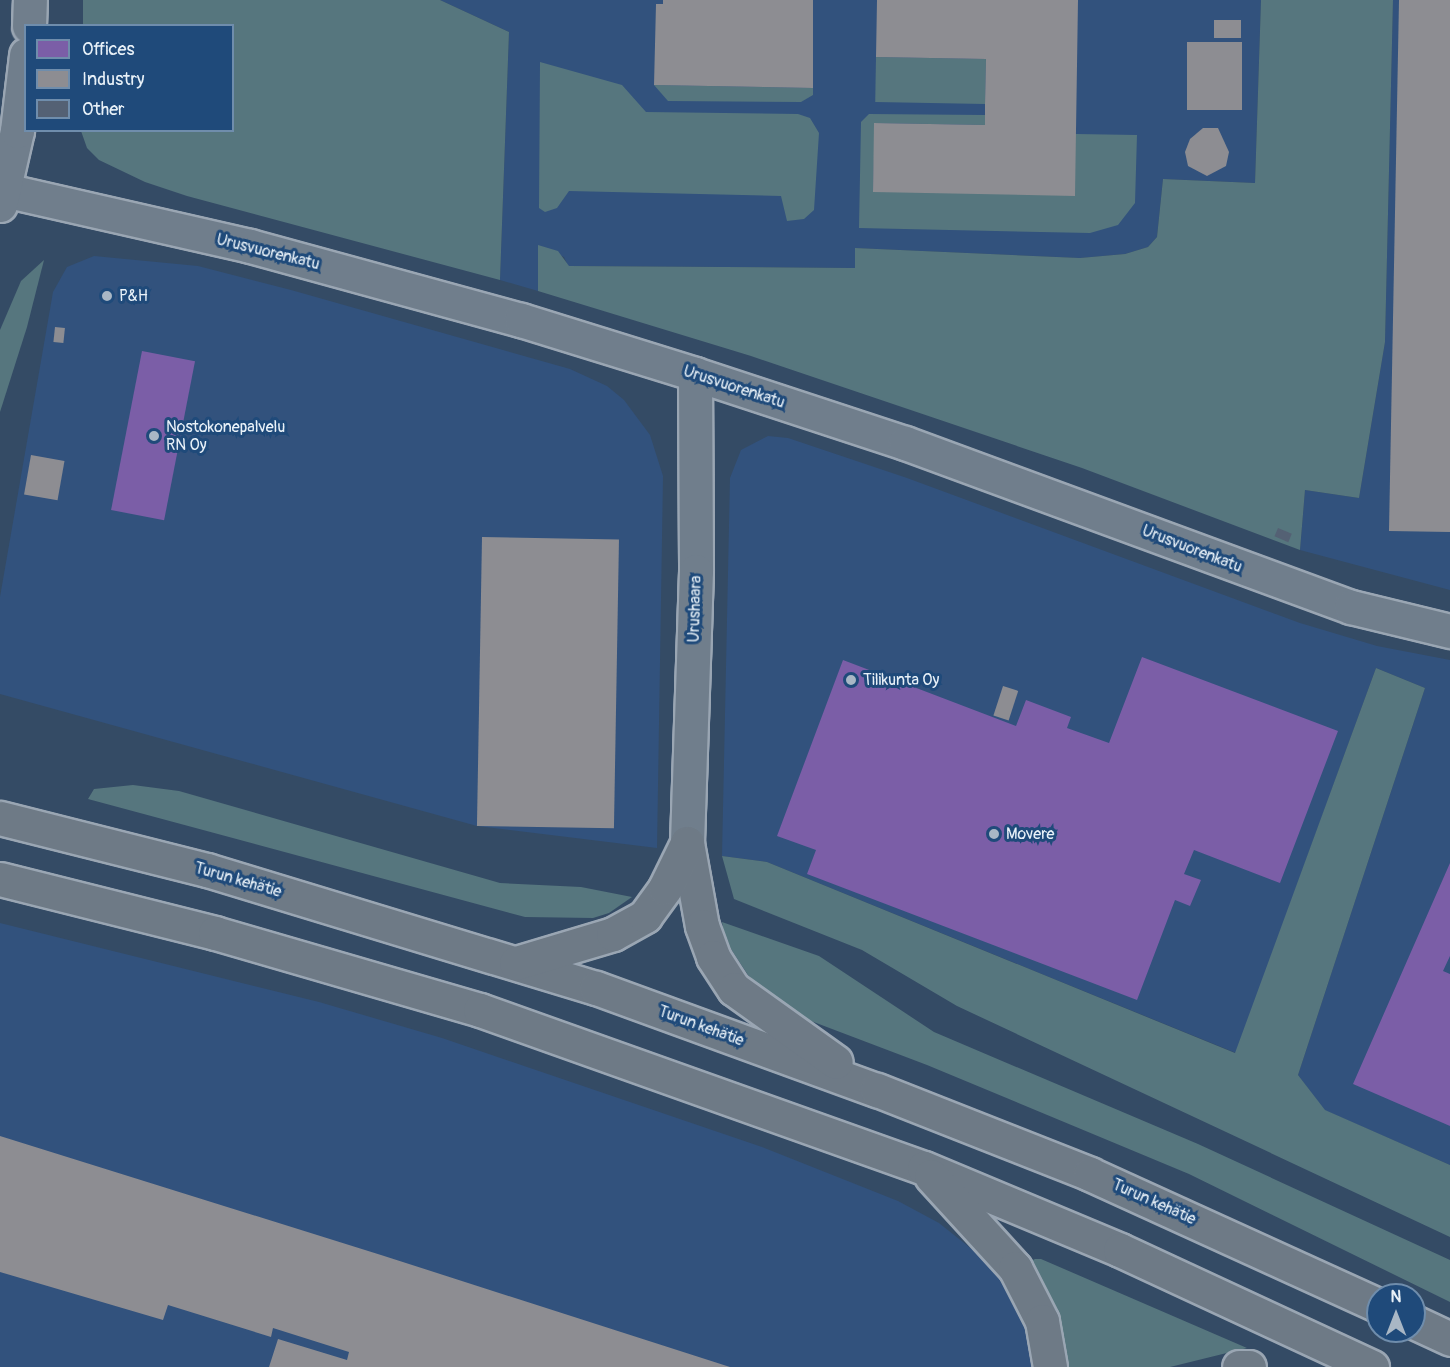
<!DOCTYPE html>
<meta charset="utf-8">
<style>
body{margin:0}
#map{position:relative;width:1450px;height:1367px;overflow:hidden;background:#344b65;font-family:Pangolin,sans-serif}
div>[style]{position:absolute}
.built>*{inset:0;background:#32527d}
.green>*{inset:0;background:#56767e;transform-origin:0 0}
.offices>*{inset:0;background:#7b5ea7;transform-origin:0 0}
.industry>*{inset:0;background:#8d8d92;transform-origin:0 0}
.building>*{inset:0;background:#546174;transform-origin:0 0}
.roads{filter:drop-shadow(2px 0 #9aa6b3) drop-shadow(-2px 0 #9aa6b3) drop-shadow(0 2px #9aa6b3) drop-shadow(0 -2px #9aa6b3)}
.street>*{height:33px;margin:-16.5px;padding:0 16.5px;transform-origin:16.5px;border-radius:16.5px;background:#707e8c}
.secondary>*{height:33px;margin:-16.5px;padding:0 16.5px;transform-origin:16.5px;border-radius:16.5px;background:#707e8c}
.highway>*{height:33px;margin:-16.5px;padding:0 16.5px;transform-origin:16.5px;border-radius:16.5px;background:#6e7a86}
.dots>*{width:16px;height:16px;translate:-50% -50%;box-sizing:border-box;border:3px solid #1f4a7a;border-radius:50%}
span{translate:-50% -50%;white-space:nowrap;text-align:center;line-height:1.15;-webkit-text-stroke:6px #1f4a7a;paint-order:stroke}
.street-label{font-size:16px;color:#e8f1f8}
.poi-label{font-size:16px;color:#e8f1f8}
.left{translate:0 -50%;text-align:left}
.legend{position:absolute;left:24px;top:24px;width:210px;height:108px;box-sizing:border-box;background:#1f4a7a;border:2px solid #6f8dac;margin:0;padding:8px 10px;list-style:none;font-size:18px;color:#e8f1f8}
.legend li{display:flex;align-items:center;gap:12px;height:30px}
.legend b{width:30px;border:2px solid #6f8dac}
.north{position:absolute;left:1366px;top:1283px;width:60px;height:60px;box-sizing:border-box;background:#1f4a7a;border:2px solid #6f8dac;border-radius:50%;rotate:0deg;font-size:16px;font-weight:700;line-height:24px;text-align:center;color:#e8f1f8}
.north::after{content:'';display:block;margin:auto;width:21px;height:27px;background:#a9b7c5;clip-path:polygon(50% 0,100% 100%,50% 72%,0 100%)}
</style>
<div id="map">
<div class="built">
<div style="clip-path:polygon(440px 0,1261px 0,1255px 183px,1163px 179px,1157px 237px,1148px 247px,1125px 254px,1080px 258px,855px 248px,855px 268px,568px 266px,564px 257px,539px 246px,538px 291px,500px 280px,509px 32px)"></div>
<div style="clip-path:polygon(1393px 0,1450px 0,1450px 590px,1300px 550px,1305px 490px,1359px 498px,1385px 342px)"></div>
<div style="clip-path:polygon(94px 256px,198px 266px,291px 290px,570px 369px,607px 386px,624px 400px,650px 435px,663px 476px,657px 848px,477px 826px,0 694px,0 597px,53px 292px,67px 267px)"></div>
<div style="clip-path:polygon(768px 436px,788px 438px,907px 478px,1300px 623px,1377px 646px,1450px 660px,1450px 1165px,1324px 1110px,1298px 1075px,1425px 688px,1376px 668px,1236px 1053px,767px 862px,722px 856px,730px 478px,741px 450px)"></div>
<div style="clip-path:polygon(0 923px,319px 1002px,442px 1038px,762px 1147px,898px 1201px,939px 1223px,993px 1266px,1011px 1289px,1027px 1321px,1039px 1367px,0 1367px)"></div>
</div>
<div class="green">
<div style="clip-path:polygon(83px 0,440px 0,509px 32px,500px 280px,187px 196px,145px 182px,99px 160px,87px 148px,81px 131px,232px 130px,232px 26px,83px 25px)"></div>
<div style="clip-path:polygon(1261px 0,1393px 0,1385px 342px,1359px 498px,1305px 490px,1300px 550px,1082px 468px,751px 356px,538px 291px,538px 245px,558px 251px,569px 266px,855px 268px,855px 248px,1080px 258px,1125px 254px,1148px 247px,1157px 237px,1163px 179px,1255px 183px)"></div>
<div style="left:876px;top:57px;width:110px;height:45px;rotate:1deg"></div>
<div style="clip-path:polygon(540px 62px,622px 85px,646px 112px,798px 114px,810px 118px,819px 133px,814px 210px,804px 219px,787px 221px,781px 196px,569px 191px,557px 208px,545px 212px,539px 208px)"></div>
<div style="clip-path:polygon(654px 85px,813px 88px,813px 95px,801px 102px,668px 101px)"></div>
<div style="clip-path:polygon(869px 114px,985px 115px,985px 125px,875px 123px,873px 192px,1076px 134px,1137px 135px,1135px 203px,1118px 225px,1090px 233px,859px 228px,861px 122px)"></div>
<div style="clip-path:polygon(44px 260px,27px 327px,0 412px,0 330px,21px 281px)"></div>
<div style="clip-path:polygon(1376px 668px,1425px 688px,1298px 1075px,1325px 1110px,1450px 1165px,1450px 1237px,957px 1006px,862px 950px,734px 899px,722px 856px,767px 862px,1235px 1053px)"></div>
<div style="clip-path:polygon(133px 785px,179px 791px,500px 883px,581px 887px,632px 897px,609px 913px,593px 918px,525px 917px,88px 799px,94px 789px)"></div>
<div style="clip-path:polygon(722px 922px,819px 956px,934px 1032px,1198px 1144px,1450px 1260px,1450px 1302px,1189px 1174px,927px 1065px,782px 1010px,748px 975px,725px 940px)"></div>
<div style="clip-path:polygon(1035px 1259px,1041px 1259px,1247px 1348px,1170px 1367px,1067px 1367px,1053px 1304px,1029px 1262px)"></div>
</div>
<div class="offices">
<div style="left:142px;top:351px;width:54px;height:162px;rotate:11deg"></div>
<div style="clip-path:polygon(1142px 657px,1338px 731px,1280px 883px,1194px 850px,1184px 874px,1201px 880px,1190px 906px,1175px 900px,1137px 1000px,807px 874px,816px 850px,777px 836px,843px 660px,1016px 726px,1026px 700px,1071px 717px,1067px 728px,1109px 743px)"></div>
<div style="clip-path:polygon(1450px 863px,1450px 956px,1443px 971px,1450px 974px,1450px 1126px,1353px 1084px)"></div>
</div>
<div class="industry">
<div style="clip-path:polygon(663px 0,813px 0,813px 88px,654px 85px,656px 4px,663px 4px)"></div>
<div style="clip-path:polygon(877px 0,1078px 0,1075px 196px,873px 192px,874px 123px,985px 125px,985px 104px,986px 59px,876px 57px)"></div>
<div style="clip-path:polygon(1399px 0,1450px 0,1450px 532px,1389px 531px)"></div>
<div style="left:1214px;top:20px;width:27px;height:18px"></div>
<div style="left:1187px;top:42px;width:55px;height:68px"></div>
<div style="clip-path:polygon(1203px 128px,1218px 128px,1229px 152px,1226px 166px,1207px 176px,1188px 166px,1185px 152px,1190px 139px)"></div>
<div style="left:55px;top:327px;width:10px;height:15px;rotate:6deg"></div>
<div style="left:31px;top:455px;width:34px;height:40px;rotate:10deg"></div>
<div style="left:482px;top:537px;width:137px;height:289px;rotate:1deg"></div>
<div style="left:1003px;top:686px;width:16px;height:31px;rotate:18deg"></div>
<div style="clip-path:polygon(0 1136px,381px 1255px,730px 1367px,269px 1367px,278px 1339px,347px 1360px,349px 1352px,273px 1328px,271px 1337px,168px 1305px,163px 1320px,0 1272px)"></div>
</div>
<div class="building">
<div style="left:1278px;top:528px;width:15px;height:9px;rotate:23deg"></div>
</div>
<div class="roads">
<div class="street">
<div style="left:695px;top:374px;width:221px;rotate:18.2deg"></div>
<div style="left:905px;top:443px;width:475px;rotate:20.2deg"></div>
<div style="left:1351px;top:607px;width:102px;rotate:13.6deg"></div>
</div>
<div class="secondary">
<div style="left:29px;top:26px;width:26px;rotate:-88deg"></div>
<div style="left:4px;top:190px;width:252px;rotate:12.8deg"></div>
<div style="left:250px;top:246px;width:281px;rotate:15.3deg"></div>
<div style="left:521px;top:320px;width:182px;rotate:17.2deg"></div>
<div style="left:695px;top:374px;width:197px;rotate:89.7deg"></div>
<div style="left:696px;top:571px;width:272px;rotate:91.9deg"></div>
<div style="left:0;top:205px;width:76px;rotate:-77.1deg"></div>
<div style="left:17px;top:131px;width:77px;rotate:-83.2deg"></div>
</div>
<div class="highway">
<div style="left:0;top:818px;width:213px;rotate:14.1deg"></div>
<div style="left:207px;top:870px;width:407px;rotate:16.9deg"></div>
<div style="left:596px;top:988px;width:299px;rotate:20deg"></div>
<div style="left:877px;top:1090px;width:229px;rotate:21.5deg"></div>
<div style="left:1090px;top:1174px;width:316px;rotate:24.5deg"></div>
<div style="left:687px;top:843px;width:84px;rotate:79.8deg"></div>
<div style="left:702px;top:926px;width:33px;rotate:70deg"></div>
<div style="left:713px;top:957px;width:38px;rotate:57deg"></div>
<div style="left:734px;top:989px;width:125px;rotate:35.6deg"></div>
<div style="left:0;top:879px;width:222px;rotate:14.1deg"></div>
<div style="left:215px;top:933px;width:276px;rotate:16.2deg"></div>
<div style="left:480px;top:1010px;width:471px;rotate:19.6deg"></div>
<div style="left:924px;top:1168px;width:212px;rotate:22.7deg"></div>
<div style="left:1120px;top:1250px;width:278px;rotate:24.9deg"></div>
<div style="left:516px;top:963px;width:101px;rotate:-16.6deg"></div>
<div style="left:613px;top:934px;width:37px;rotate:-29deg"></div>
<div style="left:645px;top:916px;width:34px;rotate:-54deg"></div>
<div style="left:665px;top:888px;width:50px;rotate:-63.9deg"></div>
<div style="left:931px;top:1176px;width:125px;rotate:47.6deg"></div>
<div style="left:1015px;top:1268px;width:59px;rotate:63deg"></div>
<div style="left:1042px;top:1321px;width:47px;rotate:80.1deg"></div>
<div style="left:1414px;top:1322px;width:40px;rotate:25deg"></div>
<div style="left:1239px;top:1367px;width:10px"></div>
</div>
</div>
<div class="dots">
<div style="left:107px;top:296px;background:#a9b7c5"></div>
<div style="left:154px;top:436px;background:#a9b7c5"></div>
<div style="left:851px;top:680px;background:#a9b7c5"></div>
<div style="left:994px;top:834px;background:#a9b7c5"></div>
</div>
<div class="street-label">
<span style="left:268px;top:252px;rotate:14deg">Urusvuorenkatu</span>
<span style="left:734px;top:387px;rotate:18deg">Urusvuorenkatu</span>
<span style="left:1192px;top:549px;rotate:21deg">Urusvuorenkatu</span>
<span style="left:695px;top:609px;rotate:-88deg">Urushaara</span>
<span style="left:238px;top:880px;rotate:16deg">Turun kehätie</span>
<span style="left:701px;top:1026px;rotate:20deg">Turun kehätie</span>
<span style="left:1154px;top:1202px;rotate:24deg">Turun kehätie</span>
</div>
<div class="poi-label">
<span class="left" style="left:119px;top:296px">P&amp;H</span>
<span class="left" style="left:166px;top:436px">Nostokonepalvelu<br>RN Oy</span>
<span class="left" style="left:863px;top:680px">Tilikunta Oy</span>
<span class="left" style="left:1006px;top:834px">Movere</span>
</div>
<ul class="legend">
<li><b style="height:16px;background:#7b5ea7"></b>Offices</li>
<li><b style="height:16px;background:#8d8d92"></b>Industry</li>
<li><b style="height:16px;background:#546174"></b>Other</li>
</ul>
<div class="north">N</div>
</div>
